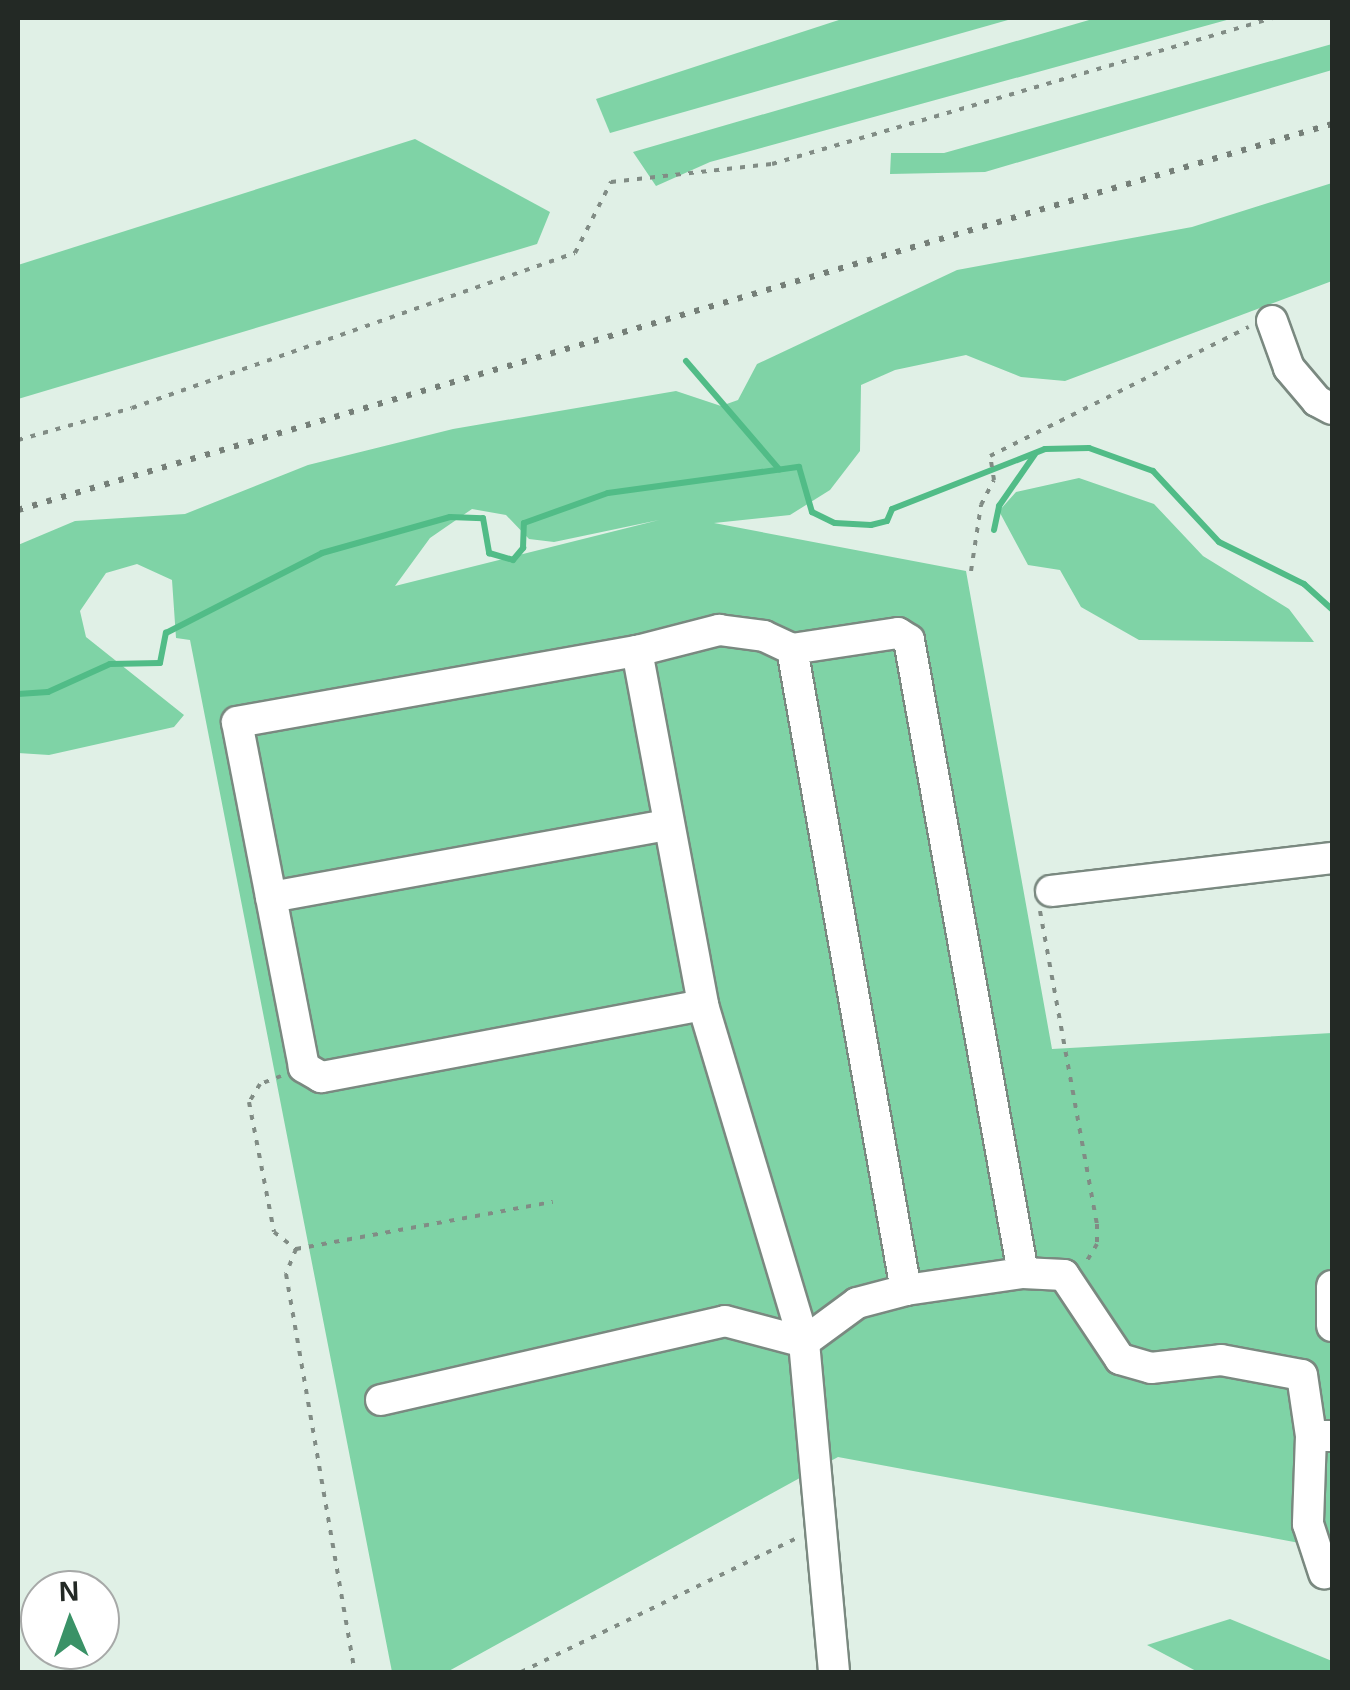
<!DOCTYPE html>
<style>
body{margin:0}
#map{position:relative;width:1350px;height:1690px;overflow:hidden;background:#e0f0e6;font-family:Arial,sans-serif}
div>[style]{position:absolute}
.green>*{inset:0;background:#7fd3a6}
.stream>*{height:6px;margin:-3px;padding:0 3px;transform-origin:3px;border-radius:3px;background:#51bc87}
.path>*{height:4px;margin-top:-2px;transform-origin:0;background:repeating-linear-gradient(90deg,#818c85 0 5px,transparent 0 13px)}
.roads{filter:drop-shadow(2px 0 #7a8980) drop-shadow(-2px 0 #7a8980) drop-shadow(0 2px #7a8980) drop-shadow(0 -2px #7a8980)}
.minor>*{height:30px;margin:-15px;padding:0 15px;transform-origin:15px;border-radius:15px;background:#fff}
.rail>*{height:6px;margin-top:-3px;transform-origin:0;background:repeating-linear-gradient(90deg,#757f78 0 5px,transparent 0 15px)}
span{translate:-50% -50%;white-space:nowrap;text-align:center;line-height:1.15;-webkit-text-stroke:8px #fff;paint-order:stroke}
.frame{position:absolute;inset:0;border:20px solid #232925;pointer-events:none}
.north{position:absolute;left:20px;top:1570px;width:100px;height:100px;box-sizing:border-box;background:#fff;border:2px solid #a7a9a8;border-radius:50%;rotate:358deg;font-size:28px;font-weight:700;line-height:40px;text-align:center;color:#232925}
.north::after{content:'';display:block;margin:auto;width:35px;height:45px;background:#3a9267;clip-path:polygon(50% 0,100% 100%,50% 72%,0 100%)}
</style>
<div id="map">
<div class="green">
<div style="clip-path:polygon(845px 18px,1015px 18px,610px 133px,596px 99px)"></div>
<div style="clip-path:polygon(1096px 18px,1234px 18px,710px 162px,656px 186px,633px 152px)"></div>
<div style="clip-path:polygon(1332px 44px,1332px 70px,985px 172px,890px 174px,891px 153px,944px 153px)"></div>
<div style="clip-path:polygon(415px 139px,550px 212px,537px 244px,18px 399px,18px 265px)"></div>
<div style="clip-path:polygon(evenodd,1332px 183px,1332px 281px,1065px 381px,1021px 377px,966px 355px,895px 370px,861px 385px,860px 451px,830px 490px,790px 515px,714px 523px,966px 571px,1052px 1049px,1332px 1033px,1332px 1549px,838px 1457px,447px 1672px,392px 1672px,190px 640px,176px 638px,172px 580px,137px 564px,106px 573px,80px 611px,86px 637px,184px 715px,174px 727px,49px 755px,18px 753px,18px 545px,75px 521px,185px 514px,308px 465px,453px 429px,676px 391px,721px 406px,738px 400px,757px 364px,957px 270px,1192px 227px,1332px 183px,472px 509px,506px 515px,529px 539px,554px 542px,659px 520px,395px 586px,430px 538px,472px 509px)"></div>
<div style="clip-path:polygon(1079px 478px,1154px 504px,1203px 556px,1289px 609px,1314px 642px,1139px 640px,1081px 607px,1060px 570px,1028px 565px,999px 511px,1016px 492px)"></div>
<div style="clip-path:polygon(1230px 1619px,1332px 1661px,1332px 1672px,1198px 1672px,1147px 1645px)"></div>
</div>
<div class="stream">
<div style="left:686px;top:361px;width:143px;rotate:49.3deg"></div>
<div style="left:994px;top:530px;width:25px;rotate:-78deg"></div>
<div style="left:999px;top:506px;width:63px;rotate:-55.3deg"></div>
<div style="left:18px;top:694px;width:30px;rotate:-4deg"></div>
<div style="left:48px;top:692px;width:68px;rotate:-24.3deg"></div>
<div style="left:110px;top:664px;width:50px;rotate:-1.1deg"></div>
<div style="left:160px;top:663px;width:31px;rotate:-79deg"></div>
<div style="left:166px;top:633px;width:175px;rotate:-27.1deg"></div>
<div style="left:322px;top:553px;width:133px;rotate:-15.7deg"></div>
<div style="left:450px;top:517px;width:33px;rotate:2deg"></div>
<div style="left:483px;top:518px;width:36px;rotate:80deg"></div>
<div style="left:489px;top:553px;width:25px;rotate:16deg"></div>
<div style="left:513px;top:560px;width:16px;rotate:-50deg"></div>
<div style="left:523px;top:548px;width:25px;rotate:-88deg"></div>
<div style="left:524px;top:523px;width:89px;rotate:-19.7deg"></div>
<div style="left:608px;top:493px;width:193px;rotate:-7.8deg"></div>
<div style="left:799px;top:467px;width:47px;rotate:73.9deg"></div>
<div style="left:812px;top:512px;width:25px;rotate:26deg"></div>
<div style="left:835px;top:523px;width:36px;rotate:3deg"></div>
<div style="left:871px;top:525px;width:16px;rotate:-14deg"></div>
<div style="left:887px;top:521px;width:13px;rotate:-67deg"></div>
<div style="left:892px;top:509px;width:164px;rotate:-21.4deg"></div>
<div style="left:1045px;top:449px;width:44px;rotate:-1.3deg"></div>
<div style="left:1089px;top:448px;width:68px;rotate:19.8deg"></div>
<div style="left:1153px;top:471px;width:97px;rotate:47.1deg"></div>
<div style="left:1219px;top:542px;width:95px;rotate:26.3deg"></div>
<div style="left:1304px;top:584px;width:38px;rotate:42deg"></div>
</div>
<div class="path">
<div style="left:18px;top:440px;width:118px;rotate:-15.7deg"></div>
<div style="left:132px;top:408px;width:469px;rotate:-19.3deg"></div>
<div style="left:575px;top:253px;width:80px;rotate:-63.1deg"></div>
<div style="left:611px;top:182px;width:162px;rotate:-6.4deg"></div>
<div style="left:772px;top:164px;width:522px;rotate:-16.25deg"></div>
<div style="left:971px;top:571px;width:67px;rotate:-81.4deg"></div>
<div style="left:981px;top:505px;width:28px;rotate:-63deg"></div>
<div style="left:994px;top:480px;width:24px;rotate:-99deg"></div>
<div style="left:990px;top:456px;width:289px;rotate:-26.5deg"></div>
<div style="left:1040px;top:911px;width:318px;rotate:79.7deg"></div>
<div style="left:1097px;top:1224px;width:20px;rotate:90deg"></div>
<div style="left:1097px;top:1244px;width:21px;rotate:121deg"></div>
<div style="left:281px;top:1076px;width:22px;rotate:159deg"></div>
<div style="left:260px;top:1084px;width:21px;rotate:121deg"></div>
<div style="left:249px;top:1102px;width:132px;rotate:79.1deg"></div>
<div style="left:274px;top:1232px;width:28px;rotate:38deg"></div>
<div style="left:296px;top:1249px;width:261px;rotate:-10.4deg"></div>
<div style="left:296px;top:1249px;width:27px;rotate:112deg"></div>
<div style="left:286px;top:1274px;width:404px;rotate:80.2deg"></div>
<div style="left:521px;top:1672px;width:305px;rotate:-25.9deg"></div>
</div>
<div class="roads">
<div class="minor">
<div style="left:1272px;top:321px;width:50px;rotate:70.1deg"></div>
<div style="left:1289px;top:368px;width:43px;rotate:49.7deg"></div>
<div style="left:1317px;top:401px;width:17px;rotate:28deg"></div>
<div style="left:792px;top:649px;width:651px;rotate:79.92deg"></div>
<div style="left:637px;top:651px;width:360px;rotate:79.4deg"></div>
<div style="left:703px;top:1005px;width:352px;rotate:73.3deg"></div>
<div style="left:804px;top:1342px;width:331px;rotate:84.8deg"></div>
<div style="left:1051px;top:891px;width:283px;rotate:-6.7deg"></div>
<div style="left:271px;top:897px;width:404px;rotate:-10.3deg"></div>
<div style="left:703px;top:1005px;width:389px;rotate:169.3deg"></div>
<div style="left:321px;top:1077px;width:20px;rotate:-150deg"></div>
<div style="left:304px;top:1067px;width:351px;rotate:-101deg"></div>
<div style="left:237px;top:722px;width:406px;rotate:-10.1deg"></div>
<div style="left:637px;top:651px;width:85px;rotate:-14.4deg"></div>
<div style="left:719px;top:630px;width:45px;rotate:7.6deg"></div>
<div style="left:764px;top:636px;width:31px;rotate:25deg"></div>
<div style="left:792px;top:649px;width:107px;rotate:-8.6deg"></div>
<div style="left:898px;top:633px;width:13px;rotate:32deg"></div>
<div style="left:909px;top:640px;width:643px;rotate:79.79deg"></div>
<div style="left:1332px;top:1286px;width:40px;rotate:90deg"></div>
<div style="left:804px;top:1342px;width:66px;rotate:-36.3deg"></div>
<div style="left:857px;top:1303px;width:51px;rotate:-14.9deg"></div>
<div style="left:906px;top:1290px;width:118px;rotate:-8.3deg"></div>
<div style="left:1023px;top:1273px;width:41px;rotate:2.8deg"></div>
<div style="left:1064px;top:1275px;width:101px;rotate:56.3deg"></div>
<div style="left:1120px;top:1359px;width:32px;rotate:16deg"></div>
<div style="left:1151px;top:1368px;width:70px;rotate:-6.5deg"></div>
<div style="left:1221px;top:1360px;width:82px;rotate:10.5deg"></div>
<div style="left:1302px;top:1375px;width:62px;rotate:81.6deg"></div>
<div style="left:1311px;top:1436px;width:21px"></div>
<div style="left:381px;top:1400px;width:353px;rotate:-12.9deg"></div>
<div style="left:725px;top:1321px;width:82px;rotate:14.9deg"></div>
<div style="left:1311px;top:1436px;width:88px;rotate:92deg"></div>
<div style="left:1308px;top:1524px;width:52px;rotate:71.9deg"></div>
</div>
</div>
<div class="rail">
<div style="left:18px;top:510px;width:1370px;rotate:-16.37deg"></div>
</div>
<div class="frame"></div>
<div class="north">N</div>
</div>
